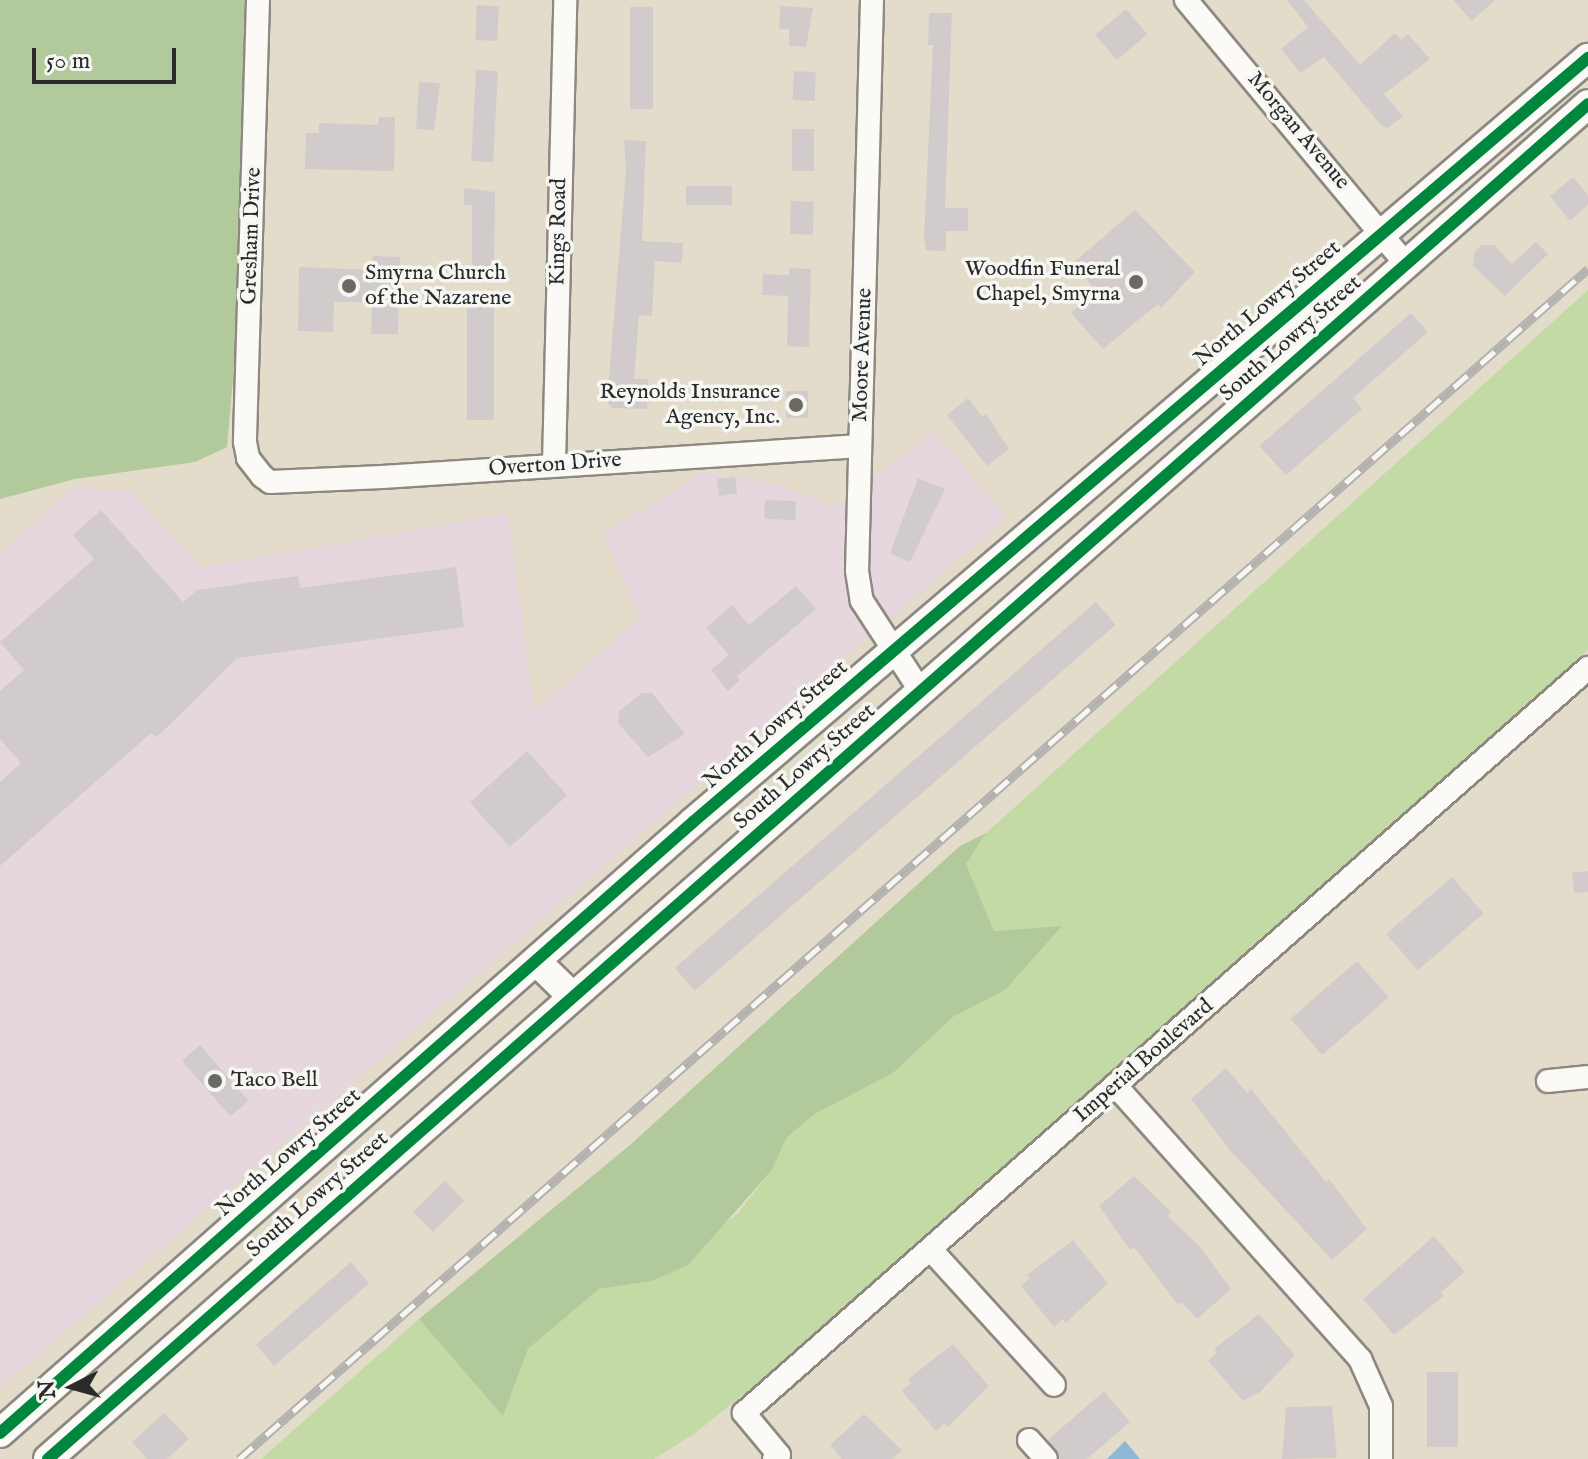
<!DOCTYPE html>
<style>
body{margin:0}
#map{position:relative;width:1588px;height:1459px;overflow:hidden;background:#e3dccb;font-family:"IM FELL English",serif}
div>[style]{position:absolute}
.built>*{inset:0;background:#e6d6de}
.green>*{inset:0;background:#c4daa5}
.forest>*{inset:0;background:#b1c99b}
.water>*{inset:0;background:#8cb8d6}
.building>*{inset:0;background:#d2cbcc;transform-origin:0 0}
.roads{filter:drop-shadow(2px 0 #8d8981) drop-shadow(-2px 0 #8d8981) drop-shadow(0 2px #8d8981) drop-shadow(0 -2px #8d8981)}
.minor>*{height:22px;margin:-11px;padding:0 11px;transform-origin:11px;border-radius:11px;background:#fbfaf7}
.major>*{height:28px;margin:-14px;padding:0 14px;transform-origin:14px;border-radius:14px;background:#fbfaf7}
.rail>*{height:9px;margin-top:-4.5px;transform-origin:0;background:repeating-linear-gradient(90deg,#f6f6f2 0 18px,#b3b2af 0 36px);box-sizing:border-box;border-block:2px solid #b3b2af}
.cycleway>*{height:12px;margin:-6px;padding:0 6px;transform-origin:6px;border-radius:6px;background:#00873e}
.dots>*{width:22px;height:22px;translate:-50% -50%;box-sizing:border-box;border:4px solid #f6f6f2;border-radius:50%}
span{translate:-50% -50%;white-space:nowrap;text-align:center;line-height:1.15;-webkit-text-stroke:7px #f6f6f2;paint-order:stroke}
.street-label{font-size:22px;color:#2b2b2b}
.poi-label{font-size:22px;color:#2b2b2b}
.right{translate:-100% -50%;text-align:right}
.left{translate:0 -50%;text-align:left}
.north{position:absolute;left:32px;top:1347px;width:80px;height:80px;-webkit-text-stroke:6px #f6f6f2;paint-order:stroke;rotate:264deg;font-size:22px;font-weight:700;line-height:32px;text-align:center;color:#2b2b2b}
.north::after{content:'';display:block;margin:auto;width:28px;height:36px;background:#2b2b2b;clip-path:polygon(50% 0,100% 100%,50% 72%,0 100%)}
.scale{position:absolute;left:32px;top:48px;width:144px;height:36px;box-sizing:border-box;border:4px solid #2b2b2b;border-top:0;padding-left:10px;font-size:24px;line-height:28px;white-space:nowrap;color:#2b2b2b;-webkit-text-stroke:6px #f6f6f2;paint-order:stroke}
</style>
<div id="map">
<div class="built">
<div style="clip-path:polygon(934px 430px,1006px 518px,0 1388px,0 554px,74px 487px,131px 491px,200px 567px,508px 514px,535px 712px,641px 617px,603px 534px,704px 472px,772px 483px,836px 507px)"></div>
</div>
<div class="green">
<div style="clip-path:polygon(1588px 290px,1588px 650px,779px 1366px,694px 1434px,654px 1459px,261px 1459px,419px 1319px,503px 1415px,528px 1349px,599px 1289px,652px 1281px,738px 1213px,771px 1171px,786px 1137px,820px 1110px,893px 1073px,953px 1017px,1005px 990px,1061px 927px,994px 931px,966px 864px,986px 833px)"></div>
</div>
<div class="forest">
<div style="clip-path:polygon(0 0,246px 0,234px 367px,227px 447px,195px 462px,75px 479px,0 499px)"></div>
<div style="clip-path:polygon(986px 833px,966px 864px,994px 931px,1062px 926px,1005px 990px,953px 1017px,893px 1073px,816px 1113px,787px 1137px,771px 1171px,688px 1265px,652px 1281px,599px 1289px,528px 1349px,503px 1416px,419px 1319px,630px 1145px,960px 846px)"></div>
</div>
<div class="water">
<div style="clip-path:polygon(1125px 1441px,1140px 1459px,1107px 1459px)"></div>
</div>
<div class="building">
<div style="clip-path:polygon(1287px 0,1304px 0,1360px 65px,1395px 33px,1401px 40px,1408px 34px,1430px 59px,1384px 94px,1403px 116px,1388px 128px,1381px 125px,1324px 57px,1300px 73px,1281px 49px,1308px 27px)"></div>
<div style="clip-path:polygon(1453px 0,1495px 0,1472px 21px)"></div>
<div style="left:477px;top:5px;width:22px;height:35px;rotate:3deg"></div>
<div style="clip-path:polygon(780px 6px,813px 8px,806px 47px,789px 46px,789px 29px,779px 29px)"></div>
<div style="left:630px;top:7px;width:23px;height:102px"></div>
<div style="left:1126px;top:9px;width:33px;height:40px;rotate:50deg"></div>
<div style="clip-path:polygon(929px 13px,952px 13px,945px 208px,968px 208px,968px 231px,946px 231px,946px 251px,926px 250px,924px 239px,933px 45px,928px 45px)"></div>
<div style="left:476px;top:70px;width:22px;height:91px;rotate:3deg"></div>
<div style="left:794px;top:71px;width:22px;height:29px;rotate:3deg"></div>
<div style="clip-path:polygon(419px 82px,440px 83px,434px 130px,416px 129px)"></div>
<div style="clip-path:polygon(379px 117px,395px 117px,394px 171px,305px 169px,306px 133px,319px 133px,319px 123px,378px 125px)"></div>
<div style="left:792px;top:129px;width:22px;height:42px"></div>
<div style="clip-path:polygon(624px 140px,646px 141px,642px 241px,683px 243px,682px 263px,655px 261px,652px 316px,639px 315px,634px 379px,648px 379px,647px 409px,612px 408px,607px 402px,626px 170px)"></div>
<div style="clip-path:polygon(1573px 177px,1588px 195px,1588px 205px,1570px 221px,1550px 196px)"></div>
<div style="left:686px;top:186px;width:46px;height:19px"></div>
<div style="clip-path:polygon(464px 188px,495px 192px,494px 280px,472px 279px,472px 205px,464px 205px)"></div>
<div style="left:791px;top:201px;width:23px;height:33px;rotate:2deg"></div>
<div style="clip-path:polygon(1135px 210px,1195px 272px,1161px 308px,1158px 304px,1103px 349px,1071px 313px,1096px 291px,1073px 263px)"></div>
<div style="clip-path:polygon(1536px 242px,1548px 254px,1505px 296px,1473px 266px,1474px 253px,1482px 245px,1494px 245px,1512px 264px)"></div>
<div style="clip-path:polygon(373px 256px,400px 257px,398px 334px,371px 334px,372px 302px,334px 302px,333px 332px,298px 331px,299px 267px,372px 270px)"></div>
<div style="clip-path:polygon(789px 268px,811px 269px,809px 347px,787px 346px,788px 296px,762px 295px,763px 274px,789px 275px)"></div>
<div style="left:467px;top:307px;width:27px;height:113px"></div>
<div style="clip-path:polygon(1411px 313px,1428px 332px,1353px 398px,1362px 409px,1286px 475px,1259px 446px)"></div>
<div style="left:786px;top:391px;width:22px;height:27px"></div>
<div style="clip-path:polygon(968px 398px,982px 416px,986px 414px,1009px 449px,987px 466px,947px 415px)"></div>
<div style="left:735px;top:477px;width:17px;height:18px;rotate:83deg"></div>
<div style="clip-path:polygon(918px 478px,945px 489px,910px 562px,890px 553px)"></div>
<div style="left:765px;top:500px;width:31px;height:19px;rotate:2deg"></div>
<div style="clip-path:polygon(101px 510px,183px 602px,197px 590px,298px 576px,300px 588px,456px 567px,464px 627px,237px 658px,157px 737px,151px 733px,0 866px,0 782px,21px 763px,0 739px,0 691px,24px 670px,0 642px,94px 559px,73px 535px)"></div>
<div style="clip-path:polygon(796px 586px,816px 609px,737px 676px,740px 680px,728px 691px,711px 670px,729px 655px,706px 628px,732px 605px,749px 625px)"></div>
<div style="left:1096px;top:602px;width:30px;height:558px;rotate:49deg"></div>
<div style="clip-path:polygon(642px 693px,652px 693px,685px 734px,648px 757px,618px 723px,619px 711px)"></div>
<div style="left:527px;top:751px;width:60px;height:77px;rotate:48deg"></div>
<div style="clip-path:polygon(1588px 871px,1588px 892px,1574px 893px,1572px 873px)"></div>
<div style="left:1452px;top:877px;width:48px;height:87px;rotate:49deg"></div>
<div style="left:1357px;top:961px;width:48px;height:88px;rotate:49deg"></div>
<div style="left:200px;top:1045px;width:74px;height:24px;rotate:49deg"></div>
<div style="clip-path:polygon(1226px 1068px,1247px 1093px,1251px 1089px,1326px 1182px,1329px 1179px,1367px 1229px,1332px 1260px,1229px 1149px,1191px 1099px)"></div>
<div style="clip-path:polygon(1134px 1176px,1171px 1212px,1168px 1216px,1200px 1247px,1231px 1289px,1197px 1319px,1182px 1302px,1178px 1305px,1134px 1247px,1130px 1250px,1099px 1206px)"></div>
<div style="left:445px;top:1181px;width:28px;height:44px;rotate:46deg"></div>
<div style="clip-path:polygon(1434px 1236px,1465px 1272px,1441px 1292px,1444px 1296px,1394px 1335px,1363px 1299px)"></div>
<div style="clip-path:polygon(1073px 1240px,1108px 1283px,1066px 1323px,1063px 1319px,1054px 1327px,1021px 1286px,1030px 1278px,1027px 1275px)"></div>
<div style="left:351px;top:1262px;width:28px;height:126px;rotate:49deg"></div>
<div style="clip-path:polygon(1259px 1314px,1295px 1355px,1260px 1392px,1243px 1401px,1208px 1361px,1217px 1353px,1214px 1349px)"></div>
<div style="clip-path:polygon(953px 1344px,989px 1386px,948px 1427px,945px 1423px,936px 1431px,902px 1391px,911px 1383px,908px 1379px)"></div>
<div style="left:1427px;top:1372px;width:31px;height:75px"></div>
<div style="clip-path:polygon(1104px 1391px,1130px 1422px,1087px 1459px,1060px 1459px,1048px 1440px)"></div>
<div style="clip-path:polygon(1332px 1406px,1337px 1458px,1282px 1459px,1286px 1407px)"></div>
<div style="clip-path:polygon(164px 1413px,189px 1439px,167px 1459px,147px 1459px,132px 1442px)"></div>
<div style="clip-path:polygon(864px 1414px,902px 1450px,892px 1459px,842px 1459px,830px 1445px)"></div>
</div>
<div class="roads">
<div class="minor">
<div style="left:258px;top:0;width:442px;rotate:91.7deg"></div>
<div style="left:245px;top:442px;width:16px;rotate:79deg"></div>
<div style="left:248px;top:458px;width:23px;rotate:52deg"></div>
<div style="left:262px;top:476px;width:10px;rotate:37deg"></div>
<div style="left:270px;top:482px;width:112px;rotate:-2.6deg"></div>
<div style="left:382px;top:477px;width:479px;rotate:-3.7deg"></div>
<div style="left:872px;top:0;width:571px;rotate:91.5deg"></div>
<div style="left:857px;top:571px;width:30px;rotate:81deg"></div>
<div style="left:862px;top:601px;width:108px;rotate:57deg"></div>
<div style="left:1186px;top:0;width:344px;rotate:50.2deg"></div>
<div style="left:554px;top:464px;width:464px;rotate:-88.6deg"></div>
<div style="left:1548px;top:1081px;width:40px;rotate:-5.7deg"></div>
<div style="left:1115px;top:1085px;width:368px;rotate:48.2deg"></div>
<div style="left:1360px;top:1359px;width:51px;rotate:65.9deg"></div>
<div style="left:1381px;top:1406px;width:53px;rotate:90deg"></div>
<div style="left:932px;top:1251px;width:181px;rotate:47.7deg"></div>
<div style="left:1029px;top:1440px;width:25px;rotate:48deg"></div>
<div style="left:774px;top:1459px;width:6px;rotate:-39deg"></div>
<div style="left:779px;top:1455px;width:55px;rotate:-129.8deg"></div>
<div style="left:744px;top:1413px;width:1126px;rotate:-41.43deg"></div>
</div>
<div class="major">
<div style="left:537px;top:962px;width:50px;rotate:44.2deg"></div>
<div style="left:0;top:1433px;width:924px;rotate:-41.4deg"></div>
<div style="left:693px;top:822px;width:1177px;rotate:-40.49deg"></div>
<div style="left:48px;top:1459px;width:2051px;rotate:-41.34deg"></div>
</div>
</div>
<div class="rail">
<div style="left:239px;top:1459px;width:1799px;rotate:-41.42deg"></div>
</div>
<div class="cycleway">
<div style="left:0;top:1433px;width:924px;rotate:-41.4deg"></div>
<div style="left:693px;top:822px;width:1177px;rotate:-40.49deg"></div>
<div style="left:48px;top:1459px;width:2051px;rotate:-41.34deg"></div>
</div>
<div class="dots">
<div style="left:1136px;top:282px;background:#6b6963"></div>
<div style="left:349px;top:286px;background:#6b6963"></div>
<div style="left:796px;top:405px;background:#6b6963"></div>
<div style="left:215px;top:1081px;background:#6b6963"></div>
</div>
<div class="street-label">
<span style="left:1298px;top:131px;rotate:50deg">Morgan Avenue</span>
<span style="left:559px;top:232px;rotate:-89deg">Kings Road</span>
<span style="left:252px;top:236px;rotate:-88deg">Gresham Drive</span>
<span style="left:1268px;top:304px;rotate:-40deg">North Lowry Street</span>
<span style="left:1291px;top:339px;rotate:-41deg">South Lowry Street</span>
<span style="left:863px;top:355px;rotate:-88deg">Moore Avenue</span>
<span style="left:555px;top:465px;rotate:-4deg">Overton Drive</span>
<span style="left:776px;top:725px;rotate:-41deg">North Lowry Street</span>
<span style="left:805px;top:767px;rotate:-41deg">South Lowry Street</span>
<span style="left:1144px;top:1061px;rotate:-41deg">Imperial Boulevard</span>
<span style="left:289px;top:1153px;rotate:-41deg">North Lowry Street</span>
<span style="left:318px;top:1195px;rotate:-41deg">South Lowry Street</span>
</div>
<div class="poi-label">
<span class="right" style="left:1120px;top:282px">Woodfin Funeral<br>Chapel, Smyrna</span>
<span class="left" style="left:365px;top:286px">Smyrna Church<br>of the Nazarene</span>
<span class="right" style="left:780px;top:405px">Reynolds Insurance<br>Agency, Inc.</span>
<span class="left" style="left:231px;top:1081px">Taco Bell</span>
</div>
<div class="north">N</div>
<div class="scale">50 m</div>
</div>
